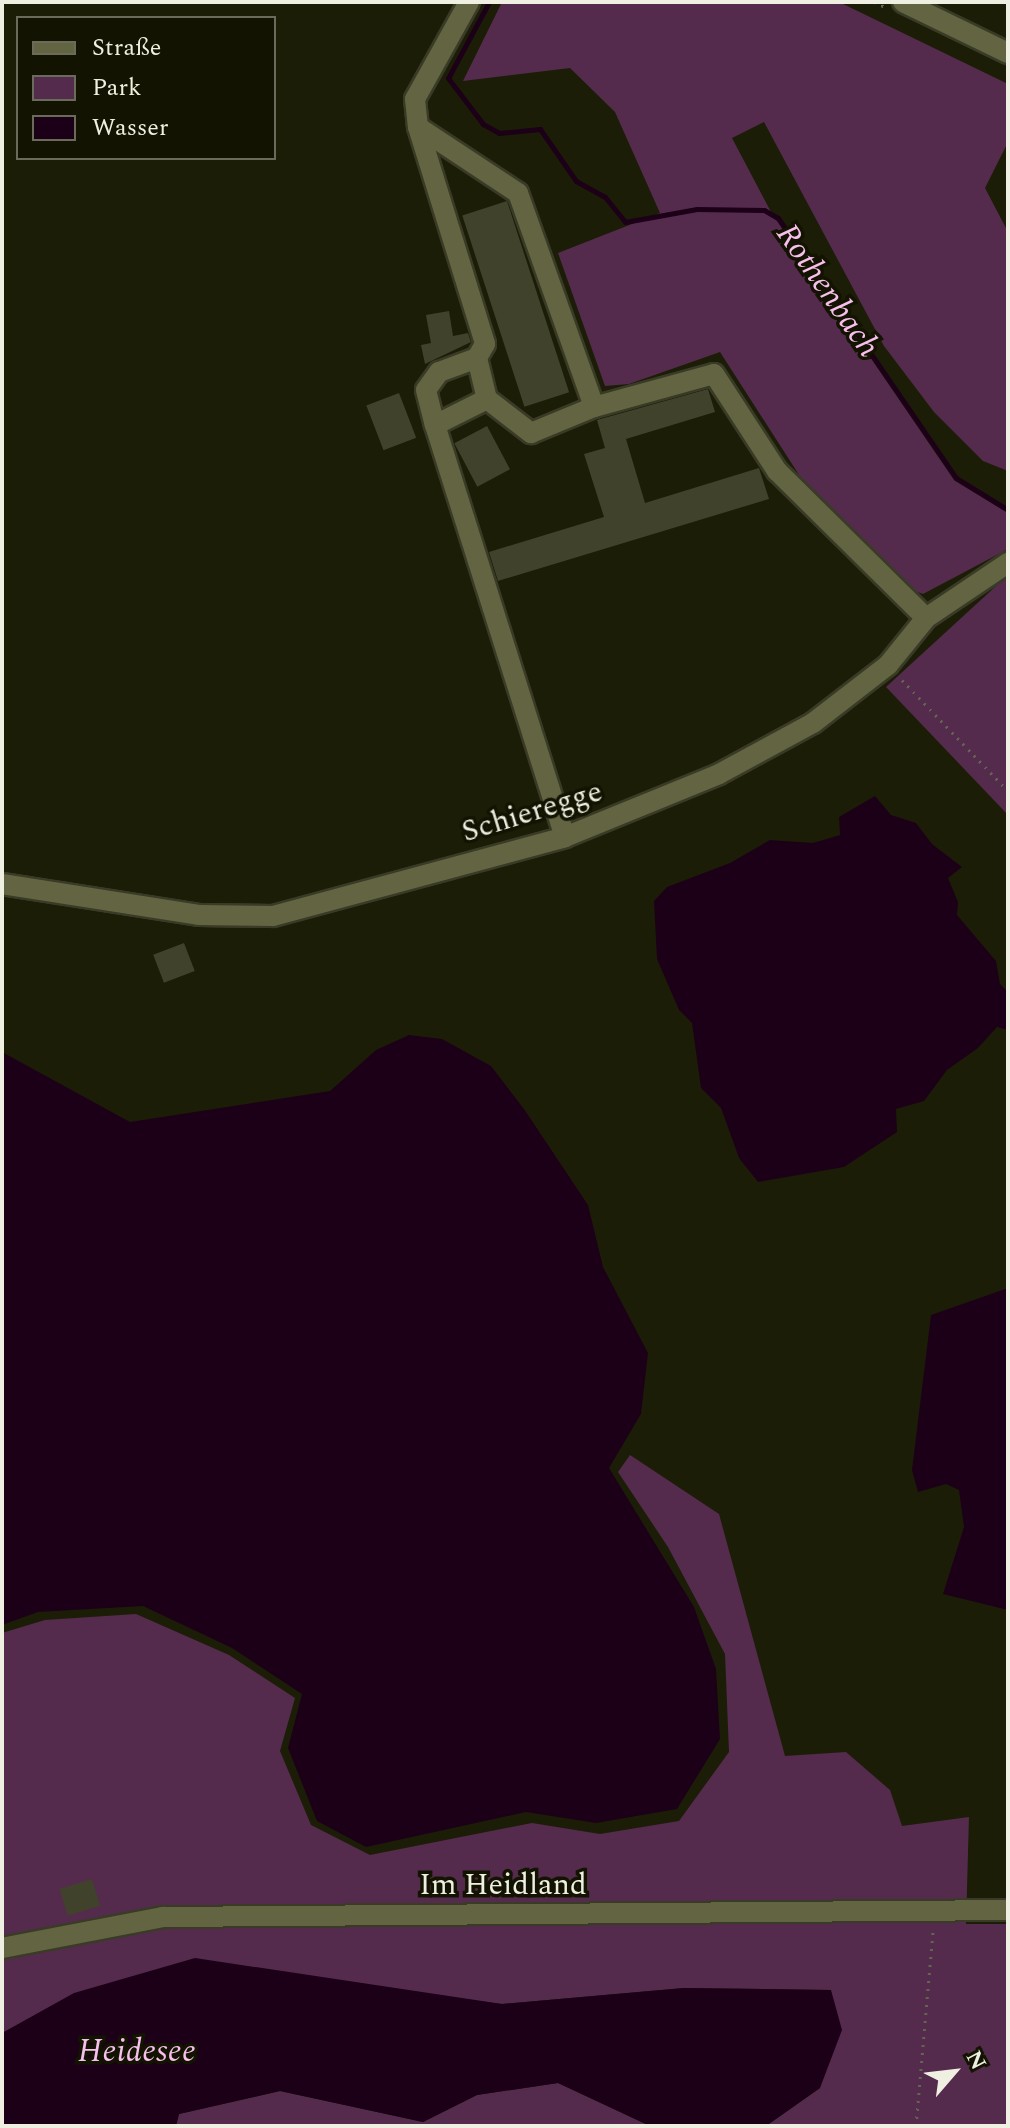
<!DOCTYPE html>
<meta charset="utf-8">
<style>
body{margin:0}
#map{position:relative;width:1010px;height:2128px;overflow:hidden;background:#1c1d07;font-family:Spectral,serif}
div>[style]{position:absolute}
.green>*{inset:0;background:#542b4d}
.water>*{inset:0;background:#1c0018}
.stream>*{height:5px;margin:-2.5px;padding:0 2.5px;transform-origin:2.5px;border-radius:2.5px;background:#1c0018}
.building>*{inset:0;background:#41422b;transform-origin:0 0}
.path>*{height:3px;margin-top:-1.5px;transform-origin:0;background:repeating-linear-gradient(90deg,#646551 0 2px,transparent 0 8px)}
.roads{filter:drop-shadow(2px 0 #3a3b26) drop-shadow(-2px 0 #3a3b26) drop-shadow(0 2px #3a3b26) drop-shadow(0 -2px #3a3b26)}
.minor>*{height:20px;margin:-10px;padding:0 10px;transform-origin:10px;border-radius:10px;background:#636542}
span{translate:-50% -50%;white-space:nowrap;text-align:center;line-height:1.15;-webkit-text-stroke:7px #131301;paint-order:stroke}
.street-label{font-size:30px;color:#eff0e2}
.water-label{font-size:32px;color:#f7bfec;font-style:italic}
.frame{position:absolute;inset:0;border:4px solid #eff0e2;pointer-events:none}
.legend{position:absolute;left:16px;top:16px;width:260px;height:144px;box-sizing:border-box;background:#131301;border:2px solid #6b6b5b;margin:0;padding:10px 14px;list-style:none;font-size:24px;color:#eff0e2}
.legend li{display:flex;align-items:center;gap:16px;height:40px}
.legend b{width:40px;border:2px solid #6b6b5b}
.north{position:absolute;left:914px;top:2032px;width:80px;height:80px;-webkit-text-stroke:6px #131301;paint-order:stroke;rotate:62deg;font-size:22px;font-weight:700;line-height:32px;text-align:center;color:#eff0e2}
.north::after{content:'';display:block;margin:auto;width:28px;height:36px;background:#eff0e2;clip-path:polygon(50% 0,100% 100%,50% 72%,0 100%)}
</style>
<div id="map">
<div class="green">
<div style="clip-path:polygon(502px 2px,839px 2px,1008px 84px,1008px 142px,985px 188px,1008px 232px,1008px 471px,983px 461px,934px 412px,884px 346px,764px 122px,732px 138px,771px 212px,954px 480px,1008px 513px,1008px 549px,923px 594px,912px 590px,810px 492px,720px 352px,629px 384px,605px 386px,558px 253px,660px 213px,615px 112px,570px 68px,463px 81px)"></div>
<div style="clip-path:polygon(1008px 575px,1008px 815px,886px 687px)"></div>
<div style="clip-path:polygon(630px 1455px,719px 1514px,785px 1756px,846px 1752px,890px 1790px,902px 1826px,969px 1817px,966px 1924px,1008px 1924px,1008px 2126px,766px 2126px,820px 2088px,831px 1990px,684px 1988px,502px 2004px,401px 1992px,2px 2033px,2px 1633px,45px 1620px,136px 1614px,229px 1655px,295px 1698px,280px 1751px,311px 1825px,370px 1855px,532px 1823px,600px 1834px,679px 1821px,729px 1752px,725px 1654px,668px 1547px,618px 1472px)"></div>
<div style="clip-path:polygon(558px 2083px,650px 2126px,176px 2126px,179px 2114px,280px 2091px,423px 2122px,477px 2095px)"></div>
</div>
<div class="water">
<div style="clip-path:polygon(875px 796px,891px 815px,916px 823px,932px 844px,962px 867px,948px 878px,958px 902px,957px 915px,996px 961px,1000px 984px,1008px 992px,1008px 1030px,997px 1027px,978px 1048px,947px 1070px,924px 1101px,896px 1109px,897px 1132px,844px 1167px,758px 1182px,739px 1158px,721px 1108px,701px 1088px,692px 1023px,679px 1010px,657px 959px,654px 901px,667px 887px,730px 863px,770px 840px,813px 843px,840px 835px,839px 817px)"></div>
<div style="clip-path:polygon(409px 1035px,442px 1039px,491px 1066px,524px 1109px,588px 1205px,603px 1267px,648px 1353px,641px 1414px,609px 1468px,694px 1607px,716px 1669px,720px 1739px,677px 1809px,596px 1823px,526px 1812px,366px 1847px,317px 1821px,288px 1748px,302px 1694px,232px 1648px,143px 1606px,38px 1612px,2px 1625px,2px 1052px,130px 1122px,330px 1091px,376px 1050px)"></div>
<div style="clip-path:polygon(1008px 1288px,1008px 1610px,943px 1594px,964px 1527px,959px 1490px,946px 1484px,918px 1492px,912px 1470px,931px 1315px)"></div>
<div style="clip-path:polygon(195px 1958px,502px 2004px,684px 1988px,831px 1990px,842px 2030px,820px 2088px,766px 2126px,650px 2126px,558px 2083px,477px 2095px,423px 2122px,280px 2091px,179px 2114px,176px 2126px,2px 2126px,2px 2033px,74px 1993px)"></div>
</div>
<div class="stream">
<div style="left:489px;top:2px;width:86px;rotate:118.3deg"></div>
<div style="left:448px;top:78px;width:58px;rotate:52.7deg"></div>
<div style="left:483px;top:124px;width:18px;rotate:29deg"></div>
<div style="left:499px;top:133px;width:41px;rotate:-5.6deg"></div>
<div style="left:540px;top:129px;width:63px;rotate:55.3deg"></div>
<div style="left:576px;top:181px;width:33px;rotate:29deg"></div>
<div style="left:605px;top:197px;width:32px;rotate:51deg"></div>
<div style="left:625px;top:222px;width:73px;rotate:-10.2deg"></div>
<div style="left:697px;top:209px;width:67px;rotate:0.9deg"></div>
<div style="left:764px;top:210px;width:16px;rotate:30deg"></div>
<div style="left:778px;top:218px;width:315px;rotate:55.6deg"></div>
<div style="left:956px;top:478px;width:61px;rotate:31.6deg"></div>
</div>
<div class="building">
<div style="left:507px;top:201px;width:201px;height:47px;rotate:72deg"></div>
<div style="clip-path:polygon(449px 311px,453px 336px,468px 333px,471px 342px,425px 364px,421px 345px,431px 343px,426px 315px)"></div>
<div style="clip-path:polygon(708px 389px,715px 412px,626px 439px,645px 503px,759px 468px,769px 499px,498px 581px,489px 552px,604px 517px,584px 454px,605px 448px,597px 420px)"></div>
<div style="left:399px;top:393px;width:48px;height:35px;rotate:69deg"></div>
<div style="left:487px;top:426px;width:49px;height:37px;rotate:62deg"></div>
<div style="left:184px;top:943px;width:30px;height:33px;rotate:69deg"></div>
<div style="left:92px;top:1879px;width:28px;height:34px;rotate:73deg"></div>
</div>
<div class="path">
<div style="left:874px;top:2px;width:12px;rotate:24deg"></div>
<div style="left:902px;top:680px;width:153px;rotate:46.3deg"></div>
<div style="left:916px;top:2126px;width:196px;rotate:-85deg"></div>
</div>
<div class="roads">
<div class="minor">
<div style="left:469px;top:2px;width:111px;rotate:119.1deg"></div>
<div style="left:415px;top:99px;width:28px;rotate:84deg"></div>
<div style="left:418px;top:127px;width:120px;rotate:33.4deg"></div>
<div style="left:518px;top:193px;width:227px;rotate:70.4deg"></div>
<div style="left:903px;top:2px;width:117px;rotate:25.9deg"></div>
<div style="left:418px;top:127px;width:227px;rotate:72.8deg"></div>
<div style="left:485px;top:344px;width:16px;rotate:120deg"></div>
<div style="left:477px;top:358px;width:40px;rotate:159.8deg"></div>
<div style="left:439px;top:372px;width:22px;rotate:126deg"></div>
<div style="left:426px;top:390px;width:36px;rotate:76deg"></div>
<div style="left:477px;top:358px;width:42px;rotate:76.3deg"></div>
<div style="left:487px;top:399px;width:56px;rotate:37.7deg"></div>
<div style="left:531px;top:433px;width:68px;rotate:-22.4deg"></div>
<div style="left:594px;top:407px;width:124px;rotate:-15.4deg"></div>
<div style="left:714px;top:374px;width:116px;rotate:57deg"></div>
<div style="left:777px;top:471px;width:209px;rotate:44.6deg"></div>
<div style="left:487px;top:399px;width:58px;rotate:153.4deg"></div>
<div style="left:435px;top:425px;width:432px;rotate:72.5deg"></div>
<div style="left:2px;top:884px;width:199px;rotate:8.9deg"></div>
<div style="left:199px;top:915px;width:74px;rotate:0.8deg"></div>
<div style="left:273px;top:916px;width:302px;rotate:-15.1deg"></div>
<div style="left:565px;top:837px;width:166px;rotate:-22.2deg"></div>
<div style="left:719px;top:774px;width:107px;rotate:-28.5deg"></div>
<div style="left:813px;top:723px;width:95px;rotate:-37.7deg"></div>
<div style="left:888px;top:665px;width:60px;rotate:-51deg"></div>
<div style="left:926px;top:618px;width:99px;rotate:-33.9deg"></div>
<div style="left:2px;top:1948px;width:164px;rotate:-10.9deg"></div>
<div style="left:163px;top:1917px;width:845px;rotate:-0.47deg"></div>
</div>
</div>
<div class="street-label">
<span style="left:532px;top:812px;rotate:-17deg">Schieregge</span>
<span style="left:503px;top:1885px">Im Heidland</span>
</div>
<div class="water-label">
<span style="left:827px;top:291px;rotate:55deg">Rothenbach</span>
<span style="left:137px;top:2052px">Heidesee</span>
</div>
<div class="frame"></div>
<ul class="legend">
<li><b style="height:10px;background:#636542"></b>Straße</li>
<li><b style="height:22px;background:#542b4d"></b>Park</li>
<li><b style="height:22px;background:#1c0018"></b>Wasser</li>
</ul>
<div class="north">N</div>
</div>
